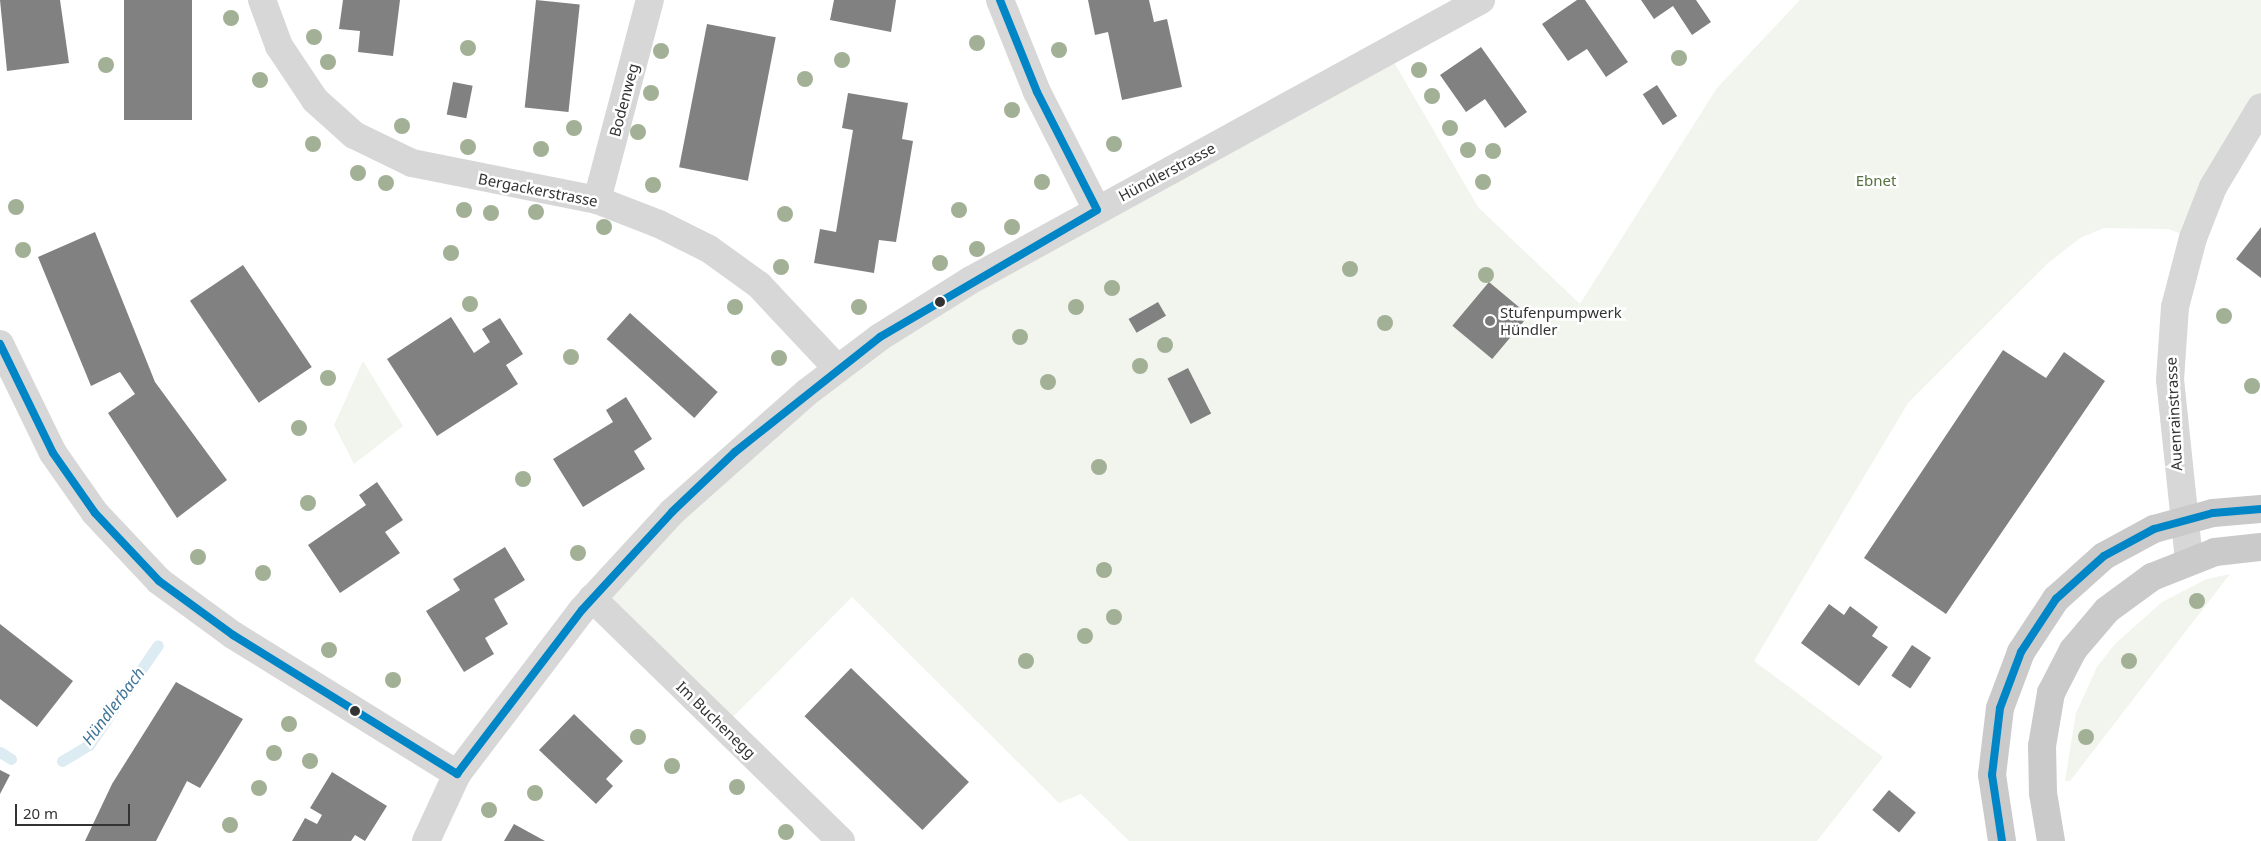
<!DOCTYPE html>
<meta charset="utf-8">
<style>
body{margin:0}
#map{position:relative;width:2261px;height:841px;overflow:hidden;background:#fff;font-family:"Noto Sans",sans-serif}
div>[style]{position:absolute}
.green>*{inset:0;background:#f1f5ed}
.stream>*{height:11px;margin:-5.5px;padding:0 5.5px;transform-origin:5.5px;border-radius:5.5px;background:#ddebf3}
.building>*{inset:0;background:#818181;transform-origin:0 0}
.minor>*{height:28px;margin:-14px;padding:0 14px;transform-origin:14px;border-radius:14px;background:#d7d7d7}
.major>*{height:28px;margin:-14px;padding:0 14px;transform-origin:14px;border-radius:14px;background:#cacaca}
.bus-1>*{height:8px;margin:-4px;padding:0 4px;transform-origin:4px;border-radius:4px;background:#0086c6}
.trees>*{width:16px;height:16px;margin:-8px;border-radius:50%;background:#a2b095}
.dots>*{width:14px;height:14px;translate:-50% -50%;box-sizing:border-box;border:2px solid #fff;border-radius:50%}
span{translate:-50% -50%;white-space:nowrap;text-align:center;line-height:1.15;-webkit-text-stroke:5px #fff;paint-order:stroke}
.street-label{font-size:15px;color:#333}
.park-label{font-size:15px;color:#56703f}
.poi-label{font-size:15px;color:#333}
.left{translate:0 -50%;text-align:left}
.water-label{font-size:16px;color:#3f7597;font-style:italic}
.scale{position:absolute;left:15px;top:804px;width:115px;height:22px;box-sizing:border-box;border:2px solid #333;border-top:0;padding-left:6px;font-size:15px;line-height:18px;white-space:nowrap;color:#333;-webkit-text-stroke:4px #fff;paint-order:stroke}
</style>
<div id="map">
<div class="green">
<div style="clip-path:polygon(1800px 0,2261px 0,2261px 107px,2193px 238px,2168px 229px,2104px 228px,2080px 238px,2047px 264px,1908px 403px,1754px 661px,1883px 757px,1817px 841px,1129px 841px,1081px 794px,1059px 803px,852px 597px,723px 727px,592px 598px,805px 393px,1388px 52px,1478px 207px,1580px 304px,1717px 88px)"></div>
<div style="clip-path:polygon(363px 361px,403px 426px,354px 464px,334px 425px)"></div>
<div style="clip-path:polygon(2230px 574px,2070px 781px,2065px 781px,2076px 713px,2097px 667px,2115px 644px,2162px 602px,2207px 579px)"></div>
</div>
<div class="stream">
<div style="left:0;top:752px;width:13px;rotate:32deg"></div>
<div style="left:62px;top:761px;width:31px;rotate:-31deg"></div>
<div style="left:89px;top:745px;width:121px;rotate:-55.4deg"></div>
</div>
<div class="building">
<div style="clip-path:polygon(0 0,60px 0,69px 63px,7px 71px)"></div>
<div style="left:124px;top:0;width:68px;height:120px"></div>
<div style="clip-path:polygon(343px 0,400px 0,393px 56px,358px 52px,360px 31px,339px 29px)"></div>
<div style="left:536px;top:0;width:44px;height:108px;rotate:6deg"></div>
<div style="clip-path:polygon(834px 0,896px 0,891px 32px,830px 20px)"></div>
<div style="clip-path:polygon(1088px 0,1149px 0,1154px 22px,1167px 19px,1182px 87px,1122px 100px,1108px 32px,1095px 35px)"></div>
<div style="clip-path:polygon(1577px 0,1585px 0,1628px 62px,1606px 77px,1587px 49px,1568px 61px,1542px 24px)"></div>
<div style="clip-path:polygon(1641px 0,1696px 0,1711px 22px,1692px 35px,1673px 6px,1654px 19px)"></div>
<div style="left:707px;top:24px;width:70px;height:146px;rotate:11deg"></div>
<div style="clip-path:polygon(1481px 47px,1527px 112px,1505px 128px,1485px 99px,1466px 112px,1440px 75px)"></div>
<div style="left:453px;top:82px;width:20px;height:33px;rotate:11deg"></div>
<div style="left:1657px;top:85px;width:37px;height:17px;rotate:57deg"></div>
<div style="clip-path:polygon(848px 93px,908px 103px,902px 139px,913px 141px,896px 242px,879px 240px,874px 273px,814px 263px,820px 229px,836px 232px,853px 130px,842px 128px)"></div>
<div style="clip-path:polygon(2261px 227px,2261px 278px,2236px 259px)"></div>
<div style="clip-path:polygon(95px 232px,155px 382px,227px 480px,177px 518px,108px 413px,135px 394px,120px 372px,91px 386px,38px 257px)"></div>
<div style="left:243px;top:265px;width:123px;height:64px;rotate:56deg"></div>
<div style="left:1489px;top:282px;width:52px;height:57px;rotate:40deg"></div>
<div style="left:1158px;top:302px;width:16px;height:34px;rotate:60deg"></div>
<div style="left:630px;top:313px;width:118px;height:35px;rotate:42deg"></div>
<div style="clip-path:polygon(451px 317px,474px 353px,490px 342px,482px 329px,500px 318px,523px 354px,506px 365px,518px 384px,437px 436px,387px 359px)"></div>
<div style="clip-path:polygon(2003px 350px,2046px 378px,2064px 352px,2105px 381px,1946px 614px,1864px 558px)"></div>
<div style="left:1188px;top:368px;width:51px;height:23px;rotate:63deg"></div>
<div style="clip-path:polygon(626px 397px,652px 439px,634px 451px,645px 469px,583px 507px,553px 459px,613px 422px,606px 410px)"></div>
<div style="clip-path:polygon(377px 482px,403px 520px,385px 532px,400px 553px,340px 593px,308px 545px,366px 505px,359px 495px)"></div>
<div style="clip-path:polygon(505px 547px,525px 580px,494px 599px,508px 624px,485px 638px,494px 654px,464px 672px,426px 611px,460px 590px,453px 579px)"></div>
<div style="clip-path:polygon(1829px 604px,1844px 615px,1850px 606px,1878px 627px,1872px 636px,1888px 647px,1859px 686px,1801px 643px)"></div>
<div style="clip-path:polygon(0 624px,73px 681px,37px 727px,0 699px)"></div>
<div style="left:1912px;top:645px;width:23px;height:37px;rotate:34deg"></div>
<div style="left:851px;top:668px;width:164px;height:67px;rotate:44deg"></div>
<div style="clip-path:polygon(176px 682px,243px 719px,200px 788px,187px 781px,156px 841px,85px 841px,112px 784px)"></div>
<div style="clip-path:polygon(574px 714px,623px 761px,606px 779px,613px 786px,596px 804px,539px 750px)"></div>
<div style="clip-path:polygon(0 770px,10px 775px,0 794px)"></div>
<div style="clip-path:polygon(332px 772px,387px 806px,365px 841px,355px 835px,351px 841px,292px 841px,305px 818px,317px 824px,322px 815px,310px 808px)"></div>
<div style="left:1889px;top:790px;width:35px;height:26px;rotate:40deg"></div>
<div style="clip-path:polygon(514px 824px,545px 841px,504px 841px)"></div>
</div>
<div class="minor">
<div style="left:262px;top:0;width:49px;rotate:69.7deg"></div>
<div style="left:279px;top:46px;width:65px;rotate:56.3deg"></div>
<div style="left:315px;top:100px;width:52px;rotate:41.9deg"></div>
<div style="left:354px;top:135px;width:64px;rotate:25.8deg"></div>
<div style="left:412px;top:163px;width:189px;rotate:11.3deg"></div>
<div style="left:597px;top:200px;width:66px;rotate:21.2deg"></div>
<div style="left:659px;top:224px;width:56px;rotate:26.6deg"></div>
<div style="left:709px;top:249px;width:62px;rotate:35.8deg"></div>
<div style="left:759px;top:285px;width:115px;rotate:46.8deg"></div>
<div style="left:1000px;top:0;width:99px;rotate:68.1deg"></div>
<div style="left:1037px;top:92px;width:132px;rotate:63deg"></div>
<div style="left:597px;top:200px;width:207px;rotate:-75.2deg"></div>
<div style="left:0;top:344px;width:121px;rotate:64.1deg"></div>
<div style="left:53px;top:453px;width:73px;rotate:55deg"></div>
<div style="left:95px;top:513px;width:93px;rotate:46.7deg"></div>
<div style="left:159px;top:581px;width:92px;rotate:36.1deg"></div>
<div style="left:233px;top:635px;width:264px;rotate:31.8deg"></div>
<div style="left:2189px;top:560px;width:181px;rotate:-96deg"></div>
<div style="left:2170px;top:380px;width:73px;rotate:-86.1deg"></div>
<div style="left:2175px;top:307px;width:71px;rotate:-75.4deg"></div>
<div style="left:2193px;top:238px;width:55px;rotate:-68.6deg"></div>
<div style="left:2213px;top:187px;width:93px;rotate:-59deg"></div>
<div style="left:592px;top:598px;width:348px;rotate:44.3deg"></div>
<div style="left:426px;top:841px;width:74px;rotate:-65.2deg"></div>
<div style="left:457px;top:774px;width:206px;rotate:-52.7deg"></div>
<div style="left:582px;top:610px;width:133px;rotate:-47.4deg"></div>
<div style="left:672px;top:512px;width:179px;rotate:-41.6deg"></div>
<div style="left:806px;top:393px;width:93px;rotate:-37.1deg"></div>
<div style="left:880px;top:337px;width:107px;rotate:-32.1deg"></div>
<div style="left:971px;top:280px;width:582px;rotate:-28.77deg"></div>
</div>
<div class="major">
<div style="left:2002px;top:841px;width:67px;rotate:-98.6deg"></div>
<div style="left:1992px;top:775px;width:67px;rotate:-83.2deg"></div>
<div style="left:2000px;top:708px;width:60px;rotate:-69.4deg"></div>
<div style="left:2021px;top:652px;width:64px;rotate:-56.6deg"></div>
<div style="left:2056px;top:599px;width:64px;rotate:-41.9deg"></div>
<div style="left:2104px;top:556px;width:57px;rotate:-28.4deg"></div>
<div style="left:2154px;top:529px;width:61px;rotate:-15.2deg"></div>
<div style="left:2213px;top:513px;width:48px;rotate:-4.8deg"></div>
<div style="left:2051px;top:841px;width:49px;rotate:-99.5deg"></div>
<div style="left:2043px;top:793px;width:47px;rotate:-91.2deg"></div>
<div style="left:2042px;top:746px;width:54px;rotate:-80.4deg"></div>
<div style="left:2051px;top:693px;width:48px;rotate:-62.9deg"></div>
<div style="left:2073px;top:650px;width:52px;rotate:-49.6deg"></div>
<div style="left:2107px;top:610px;width:56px;rotate:-36.3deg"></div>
<div style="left:2152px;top:577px;width:68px;rotate:-21.6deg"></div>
<div style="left:2215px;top:552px;width:46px;rotate:-6.2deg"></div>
</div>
<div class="bus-1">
<div style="left:1000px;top:0;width:99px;rotate:68.1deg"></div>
<div style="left:1037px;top:92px;width:132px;rotate:63deg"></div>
<div style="left:0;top:344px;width:121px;rotate:64.1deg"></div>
<div style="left:53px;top:453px;width:73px;rotate:55deg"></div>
<div style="left:95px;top:513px;width:93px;rotate:46.7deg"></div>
<div style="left:159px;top:581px;width:92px;rotate:36.1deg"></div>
<div style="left:233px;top:635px;width:264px;rotate:31.8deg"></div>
<div style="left:457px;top:774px;width:206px;rotate:-52.7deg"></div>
<div style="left:582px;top:610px;width:133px;rotate:-47.4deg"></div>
<div style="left:672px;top:512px;width:87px;rotate:-43.6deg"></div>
<div style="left:735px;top:452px;width:185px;rotate:-38.4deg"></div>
<div style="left:880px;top:337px;width:251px;rotate:-30.3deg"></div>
<div style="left:2002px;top:841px;width:67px;rotate:-98.6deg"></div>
<div style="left:1992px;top:775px;width:67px;rotate:-83.2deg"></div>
<div style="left:2000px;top:708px;width:60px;rotate:-69.4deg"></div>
<div style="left:2021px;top:652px;width:64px;rotate:-56.6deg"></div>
<div style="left:2056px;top:599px;width:64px;rotate:-41.9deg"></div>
<div style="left:2104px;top:556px;width:57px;rotate:-28.4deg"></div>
<div style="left:2154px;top:529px;width:61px;rotate:-15.2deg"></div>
<div style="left:2213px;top:513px;width:48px;rotate:-4.8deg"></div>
</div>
<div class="trees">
<div style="left:231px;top:18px"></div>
<div style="left:314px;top:37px"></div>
<div style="left:977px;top:43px"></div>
<div style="left:468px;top:48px"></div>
<div style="left:1059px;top:50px"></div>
<div style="left:661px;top:51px"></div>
<div style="left:1679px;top:58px"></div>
<div style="left:842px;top:60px"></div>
<div style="left:328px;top:62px"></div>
<div style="left:106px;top:65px"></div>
<div style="left:1419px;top:70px"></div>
<div style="left:805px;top:79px"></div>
<div style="left:260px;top:80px"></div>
<div style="left:651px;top:93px"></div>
<div style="left:1432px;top:96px"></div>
<div style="left:1012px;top:110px"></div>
<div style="left:402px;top:126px"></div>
<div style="left:574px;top:128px"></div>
<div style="left:1450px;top:128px"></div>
<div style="left:638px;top:132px"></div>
<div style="left:313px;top:144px"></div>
<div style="left:1114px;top:144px"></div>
<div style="left:468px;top:147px"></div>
<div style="left:541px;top:149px"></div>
<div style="left:1468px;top:150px"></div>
<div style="left:1493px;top:151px"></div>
<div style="left:358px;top:173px"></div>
<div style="left:1042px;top:182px"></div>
<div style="left:1483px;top:182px"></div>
<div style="left:386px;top:183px"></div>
<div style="left:653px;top:185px"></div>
<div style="left:16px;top:207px"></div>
<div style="left:464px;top:210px"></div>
<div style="left:959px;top:210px"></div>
<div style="left:536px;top:212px"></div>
<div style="left:491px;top:213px"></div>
<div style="left:785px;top:214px"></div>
<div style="left:604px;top:227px"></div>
<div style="left:1012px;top:227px"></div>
<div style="left:977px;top:249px"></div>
<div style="left:23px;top:250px"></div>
<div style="left:451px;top:253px"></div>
<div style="left:940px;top:263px"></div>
<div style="left:781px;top:267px"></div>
<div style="left:1350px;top:269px"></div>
<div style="left:1486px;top:275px"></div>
<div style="left:1112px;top:288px"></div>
<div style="left:470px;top:304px"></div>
<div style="left:735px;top:307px"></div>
<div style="left:859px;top:307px"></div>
<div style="left:1076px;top:307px"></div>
<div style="left:2224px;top:316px"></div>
<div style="left:1385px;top:323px"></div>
<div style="left:1020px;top:337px"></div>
<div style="left:1165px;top:345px"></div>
<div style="left:571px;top:357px"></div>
<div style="left:779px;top:358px"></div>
<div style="left:1140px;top:366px"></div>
<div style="left:328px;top:378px"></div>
<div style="left:1048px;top:382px"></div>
<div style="left:2252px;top:386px"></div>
<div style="left:299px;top:428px"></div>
<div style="left:1099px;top:467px"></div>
<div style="left:523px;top:479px"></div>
<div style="left:308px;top:503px"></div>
<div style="left:578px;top:553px"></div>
<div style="left:198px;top:557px"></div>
<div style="left:1104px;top:570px"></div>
<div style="left:263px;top:573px"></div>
<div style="left:2197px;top:601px"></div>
<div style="left:1114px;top:617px"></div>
<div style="left:1085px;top:636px"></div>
<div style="left:329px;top:650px"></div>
<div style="left:1026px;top:661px"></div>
<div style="left:2129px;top:661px"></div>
<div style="left:393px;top:680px"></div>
<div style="left:289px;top:724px"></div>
<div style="left:638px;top:737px"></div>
<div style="left:2086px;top:737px"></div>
<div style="left:274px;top:753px"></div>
<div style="left:310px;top:761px"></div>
<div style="left:672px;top:766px"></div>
<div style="left:737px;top:787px"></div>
<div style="left:259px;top:788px"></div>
<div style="left:535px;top:793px"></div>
<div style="left:489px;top:810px"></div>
<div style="left:230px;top:825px"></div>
<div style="left:786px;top:832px"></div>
</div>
<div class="dots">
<div style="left:940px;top:302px;background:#333"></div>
<div style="left:1490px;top:321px;background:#7a7a7a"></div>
<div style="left:355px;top:711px;background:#333"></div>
</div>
<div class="street-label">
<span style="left:624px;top:100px;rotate:-75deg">Bodenweg</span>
<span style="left:1167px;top:172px;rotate:-28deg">Hündlerstrasse</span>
<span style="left:538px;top:190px;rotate:11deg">Bergackerstrasse</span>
<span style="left:2174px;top:414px;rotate:-93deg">Auenrainstrasse</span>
<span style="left:716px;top:720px;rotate:44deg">Im Buchenegg</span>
</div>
<div class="park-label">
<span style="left:1876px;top:181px">Ebnet</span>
</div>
<div class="poi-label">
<span class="left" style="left:1500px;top:321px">Stufenpumpwerk<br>Hündler</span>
</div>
<div class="water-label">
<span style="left:113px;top:706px;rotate:-53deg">Hündlerbach</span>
</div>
<div class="scale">20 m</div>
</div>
